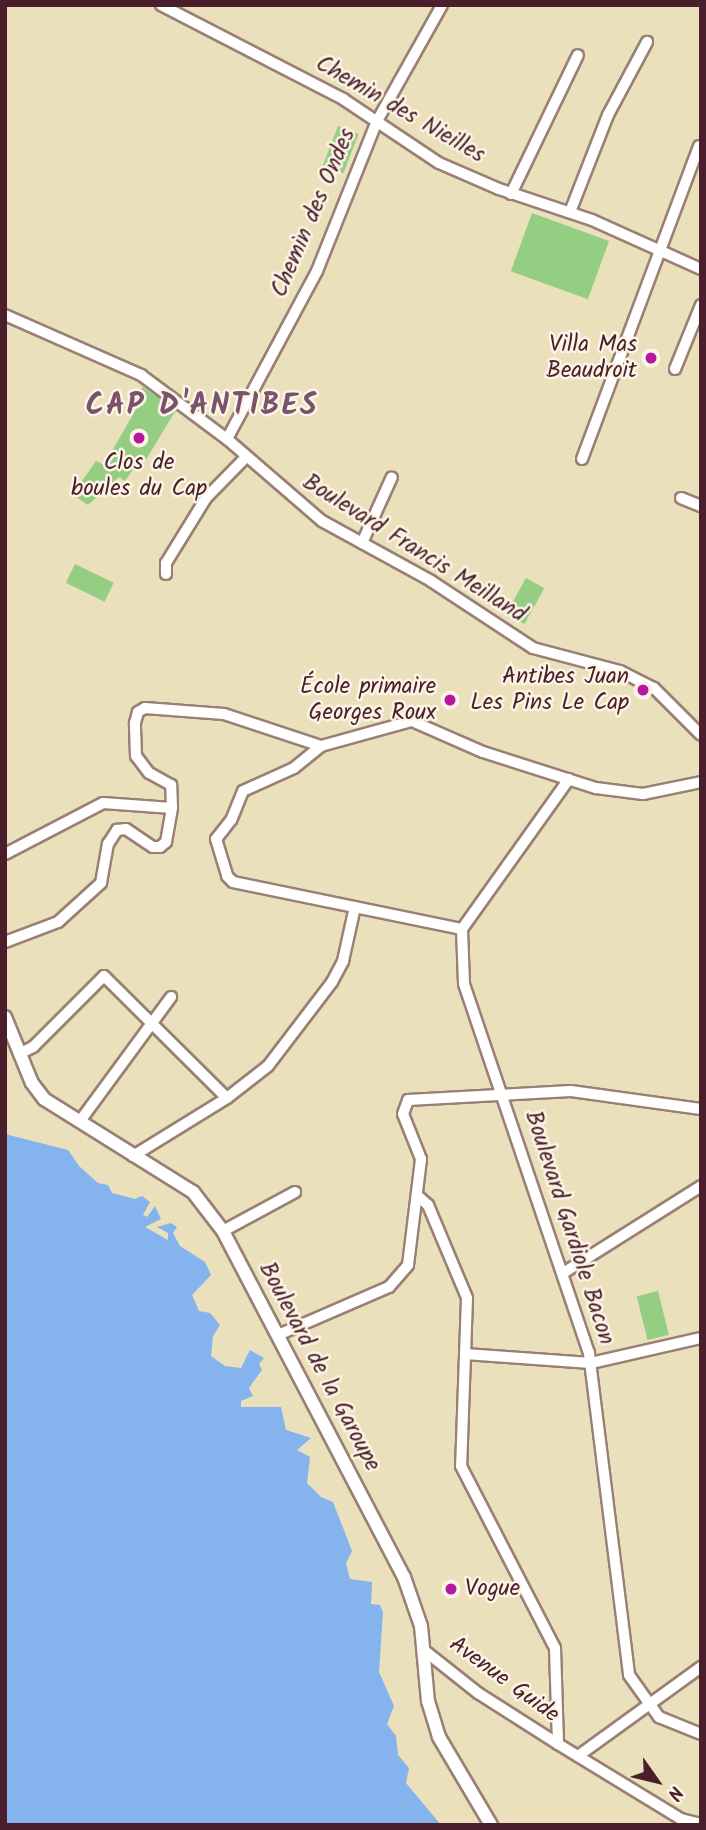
<!DOCTYPE html>
<meta charset="utf-8">
<style>
body{margin:0}
#map{position:relative;width:706px;height:1830px;overflow:hidden;background:#eae0bc;font-family:Kalam,sans-serif}
div>[style]{position:absolute}
.green>*{inset:0;background:#93ce83;transform-origin:0 0}
.water>*{inset:0;background:#84b3ee}
.roads{filter:drop-shadow(2px 0 #9a8074) drop-shadow(-2px 0 #9a8074) drop-shadow(0 2px #9a8074) drop-shadow(0 -2px #9a8074)}
.minor>*{height:10px;margin:-5px;padding:0 5px;transform-origin:5px;border-radius:5px;background:#fff}
.tertiary>*{height:12px;margin:-6px;padding:0 6px;transform-origin:6px;border-radius:6px;background:#fff}
.dots>*{width:19px;height:19px;translate:-50% -50%;box-sizing:border-box;border:4px solid #fcf5e5;border-radius:50%}
span{translate:-50% -50%;white-space:nowrap;text-align:center;line-height:1.15;-webkit-text-stroke:5px #fcf5e5;paint-order:stroke}
.street-label{font-size:23px;color:#4a1f2b}
.poi-label{font-size:23px;color:#4a1f2b}
.right{translate:-100% -50%;text-align:right}
.left{translate:0 -50%;text-align:left}
.district-label{font-size:30px;color:#79526c;font-weight:700;letter-spacing:2px}
.frame{position:absolute;inset:0;border:7px solid #4a1f2b;pointer-events:none}
.north{position:absolute;left:622px;top:1746px;width:70px;height:70px;-webkit-text-stroke:5px #fcf5e5;paint-order:stroke;rotate:124deg;font-size:19px;font-weight:700;line-height:28px;text-align:center;color:#4a1f2b}
.north::after{content:'';display:block;margin:auto;width:24px;height:32px;background:#4a1f2b;clip-path:polygon(50% 0,100% 100%,50% 72%,0 100%)}
</style>
<div id="map">
<div class="green">
<div style="left:338px;top:126px;width:22px;height:42px;rotate:21deg"></div>
<div style="left:532px;top:213px;width:82px;height:62px;rotate:20deg"></div>
<div style="clip-path:polygon(143px 387px,176px 410px,139px 471px,134px 468px,125px 481px,119px 477px,88px 505px,76px 497px,75px 491px,96px 461px,104px 465px,143px 397px,138px 394px)"></div>
<div style="left:75px;top:564px;width:43px;height:21px;rotate:26deg"></div>
<div style="left:526px;top:578px;width:21px;height:41px;rotate:29deg"></div>
<div style="left:658px;top:1291px;width:45px;height:22px;rotate:76deg"></div>
</div>
<div class="water">
<div style="clip-path:polygon(5px 1134px,68px 1150px,79px 1166px,98px 1183px,108px 1185px,112px 1193px,135px 1199px,142px 1196px,150px 1202px,143px 1215px,147px 1217px,155px 1206px,161px 1219px,145px 1227px,168px 1240px,168px 1233px,157px 1227px,171px 1223px,177px 1227px,173px 1233px,180px 1246px,205px 1262px,211px 1275px,192px 1295px,199px 1311px,210px 1313px,220px 1325px,213px 1336px,211px 1356px,225px 1366px,241px 1368px,250px 1350px,264px 1358px,259px 1364px,262px 1370px,249px 1388px,253px 1396px,241px 1401px,241px 1407px,281px 1407px,286px 1430px,311px 1438px,297px 1450px,310px 1457px,307px 1483px,321px 1497px,333px 1502px,352px 1551px,346px 1563px,350px 1579px,372px 1582px,371px 1604px,380px 1605px,383px 1612px,379px 1672px,394px 1706px,387px 1724px,396px 1736px,398px 1755px,409px 1768px,406px 1783px,441px 1825px,5px 1825px)"></div>
</div>
<div class="roads">
<div class="minor">
<div style="left:161px;top:5px;width:205px;rotate:27.3deg"></div>
<div style="left:343px;top:99px;width:115px;rotate:33.7deg"></div>
<div style="left:439px;top:163px;width:65px;rotate:23.4deg"></div>
<div style="left:499px;top:189px;width:98px;rotate:18.4deg"></div>
<div style="left:592px;top:220px;width:120px;rotate:24.2deg"></div>
<div style="left:511px;top:194px;width:154px;rotate:-64.3deg"></div>
<div style="left:570px;top:212px;width:104px;rotate:-68.6deg"></div>
<div style="left:608px;top:115px;width:83px;rotate:-61.9deg"></div>
<div style="left:5px;top:315px;width:149px;rotate:23.8deg"></div>
<div style="left:141px;top:375px;width:107px;rotate:36.7deg"></div>
<div style="left:227px;top:439px;width:125px;rotate:40.8deg"></div>
<div style="left:322px;top:521px;width:124px;rotate:28.8deg"></div>
<div style="left:431px;top:581px;width:122px;rotate:33.3deg"></div>
<div style="left:533px;top:648px;width:90px;rotate:14.8deg"></div>
<div style="left:620px;top:671px;width:38px;rotate:27deg"></div>
<div style="left:654px;top:688px;width:66px;rotate:45deg"></div>
<div style="left:675px;top:369px;width:69px;rotate:-67.9deg"></div>
<div style="left:227px;top:439px;width:191px;rotate:-61.8deg"></div>
<div style="left:317px;top:271px;width:162px;rotate:-68.2deg"></div>
<div style="left:377px;top:121px;width:133px;rotate:-60.7deg"></div>
<div style="left:582px;top:459px;width:334px;rotate:-69.5deg"></div>
<div style="left:681px;top:498px;width:22px;rotate:22deg"></div>
<div style="left:362px;top:543px;width:72px;rotate:-65.6deg"></div>
<div style="left:166px;top:574px;width:11px;rotate:-90deg"></div>
<div style="left:166px;top:563px;width:76px;rotate:-58.4deg"></div>
<div style="left:206px;top:498px;width:57px;rotate:-45.7deg"></div>
<div style="left:321px;top:746px;width:35px;rotate:141deg"></div>
<div style="left:294px;top:768px;width:56px;rotate:155.7deg"></div>
<div style="left:243px;top:791px;width:31px;rotate:112deg"></div>
<div style="left:231px;top:820px;width:24px;rotate:128deg"></div>
<div style="left:216px;top:839px;width:39px;rotate:73deg"></div>
<div style="left:227px;top:876px;width:8px;rotate:45deg"></div>
<div style="left:233px;top:882px;width:234px;rotate:11.6deg"></div>
<div style="left:569px;top:779px;width:184px;rotate:125.5deg"></div>
<div style="left:462px;top:929px;width:55px;rotate:87.9deg"></div>
<div style="left:464px;top:984px;width:390px;rotate:71.3deg"></div>
<div style="left:589px;top:1353px;width:324px;rotate:82.9deg"></div>
<div style="left:629px;top:1675px;width:52px;rotate:54.5deg"></div>
<div style="left:659px;top:1717px;width:45px;rotate:22deg"></div>
<div style="left:5px;top:854px;width:110px;rotate:-27.5deg"></div>
<div style="left:103px;top:803px;width:69px;rotate:4.1deg"></div>
<div style="left:172px;top:808px;width:23px;rotate:-92deg"></div>
<div style="left:171px;top:785px;width:25px;rotate:-151deg"></div>
<div style="left:149px;top:773px;width:21px;rotate:-127deg"></div>
<div style="left:136px;top:756px;width:33px;rotate:-92deg"></div>
<div style="left:135px;top:723px;width:11px;rotate:-75deg"></div>
<div style="left:138px;top:712px;width:8px;rotate:-30deg"></div>
<div style="left:145px;top:708px;width:79px;rotate:4.3deg"></div>
<div style="left:224px;top:714px;width:102px;rotate:18.3deg"></div>
<div style="left:321px;top:746px;width:94px;rotate:-15.4deg"></div>
<div style="left:412px;top:721px;width:77px;rotate:23.6deg"></div>
<div style="left:483px;top:752px;width:119px;rotate:17.7deg"></div>
<div style="left:596px;top:788px;width:47px;rotate:7.3deg"></div>
<div style="left:643px;top:794px;width:59px;rotate:-11.7deg"></div>
<div style="left:5px;top:942px;width:57px;rotate:-20.7deg"></div>
<div style="left:58px;top:922px;width:58px;rotate:-42.2deg"></div>
<div style="left:101px;top:883px;width:40px;rotate:-80deg"></div>
<div style="left:108px;top:844px;width:17px;rotate:-57deg"></div>
<div style="left:117px;top:830px;width:9px;rotate:-6deg"></div>
<div style="left:126px;top:829px;width:32px;rotate:34deg"></div>
<div style="left:153px;top:847px;width:7px"></div>
<div style="left:160px;top:847px;width:8px;rotate:-40deg"></div>
<div style="left:166px;top:842px;width:35px;rotate:-80deg"></div>
<div style="left:19px;top:1054px;width:16px;rotate:-27deg"></div>
<div style="left:33px;top:1047px;width:100px;rotate:-45deg"></div>
<div style="left:104px;top:976px;width:173px;rotate:44.8deg"></div>
<div style="left:80px;top:1121px;width:154px;rotate:-53.7deg"></div>
<div style="left:133px;top:1156px;width:110px;rotate:-31.7deg"></div>
<div style="left:227px;top:1098px;width:52px;rotate:-38deg"></div>
<div style="left:268px;top:1066px;width:106px;rotate:-52.7deg"></div>
<div style="left:332px;top:982px;width:24px;rotate:-62deg"></div>
<div style="left:343px;top:961px;width:55px;rotate:-77.5deg"></div>
<div style="left:419px;top:1197px;width:12px;rotate:42deg"></div>
<div style="left:428px;top:1205px;width:101px;rotate:67.2deg"></div>
<div style="left:467px;top:1298px;width:168px;rotate:92deg"></div>
<div style="left:461px;top:1466px;width:205px;rotate:62.7deg"></div>
<div style="left:555px;top:1648px;width:96px;rotate:88.2deg"></div>
<div style="left:223px;top:1231px;width:82px;rotate:-28.4deg"></div>
<div style="left:563px;top:1273px;width:163px;rotate:-32.2deg"></div>
<div style="left:278px;top:1335px;width:121px;rotate:-23.4deg"></div>
<div style="left:389px;top:1287px;width:29px;rotate:-49deg"></div>
<div style="left:408px;top:1265px;width:107px;rotate:-83deg"></div>
<div style="left:421px;top:1159px;width:48px;rotate:-111.8deg"></div>
<div style="left:403px;top:1114px;width:15px;rotate:-70deg"></div>
<div style="left:408px;top:1100px;width:163px;rotate:-3.2deg"></div>
<div style="left:571px;top:1091px;width:131px;rotate:7.9deg"></div>
<div style="left:465px;top:1354px;width:126px;rotate:4.1deg"></div>
<div style="left:591px;top:1363px;width:113px;rotate:-12.8deg"></div>
<div style="left:425px;top:1651px;width:68px;rotate:38.4deg"></div>
<div style="left:478px;top:1693px;width:95px;rotate:32.5deg"></div>
<div style="left:558px;top:1744px;width:144px;rotate:31.4deg"></div>
<div style="left:681px;top:1819px;width:21px;rotate:14deg"></div>
<div style="left:578px;top:1756px;width:152px;rotate:-35.9deg"></div>
</div>
<div class="tertiary">
<div style="left:5px;top:1017px;width:71px;rotate:67.8deg"></div>
<div style="left:32px;top:1083px;width:20px;rotate:53deg"></div>
<div style="left:44px;top:1099px;width:176px;rotate:32deg"></div>
<div style="left:193px;top:1192px;width:49px;rotate:52.4deg"></div>
<div style="left:223px;top:1231px;width:390px;rotate:62.4deg"></div>
<div style="left:404px;top:1577px;width:52px;rotate:70.9deg"></div>
<div style="left:421px;top:1626px;width:75px;rotate:84.7deg"></div>
<div style="left:428px;top:1701px;width:38px;rotate:73deg"></div>
<div style="left:439px;top:1737px;width:102px;rotate:59.4deg"></div>
</div>
</div>
<div class="dots">
<div style="left:651px;top:358px;background:#b5179e"></div>
<div style="left:139px;top:438px;background:#b5179e"></div>
<div style="left:643px;top:690px;background:#b5179e"></div>
<div style="left:450px;top:700px;background:#b5179e"></div>
<div style="left:451px;top:1589px;background:#b5179e"></div>
</div>
<div class="street-label">
<span style="left:400px;top:110px;rotate:30deg">Chemin des Nieilles</span>
<span style="left:314px;top:213px;rotate:-67deg">Chemin des Ondes</span>
<span style="left:414px;top:549px;rotate:32deg">Boulevard Francis Meilland</span>
<span style="left:569px;top:1228px;rotate:72deg">Boulevard Gardiole Bacon</span>
<span style="left:319px;top:1367px;rotate:62deg">Boulevard de la Garoupe</span>
<span style="left:504px;top:1680px;rotate:36deg">Avenue Guide</span>
</div>
<div class="poi-label">
<span class="right" style="left:637px;top:358px">Villa Mas<br>Beaudroit</span>
<span style="left:139px;top:476px">Clos de<br>boules du Cap</span>
<span class="right" style="left:629px;top:690px">Antibes Juan<br>Les Pins Le Cap</span>
<span class="right" style="left:436px;top:700px">École primaire<br>Georges Roux</span>
<span class="left" style="left:465px;top:1589px">Vogue</span>
</div>
<div class="district-label">
<span style="left:202px;top:406px">CAP D'ANTIBES</span>
</div>
<div class="frame"></div>
<div class="north">N</div>
</div>
